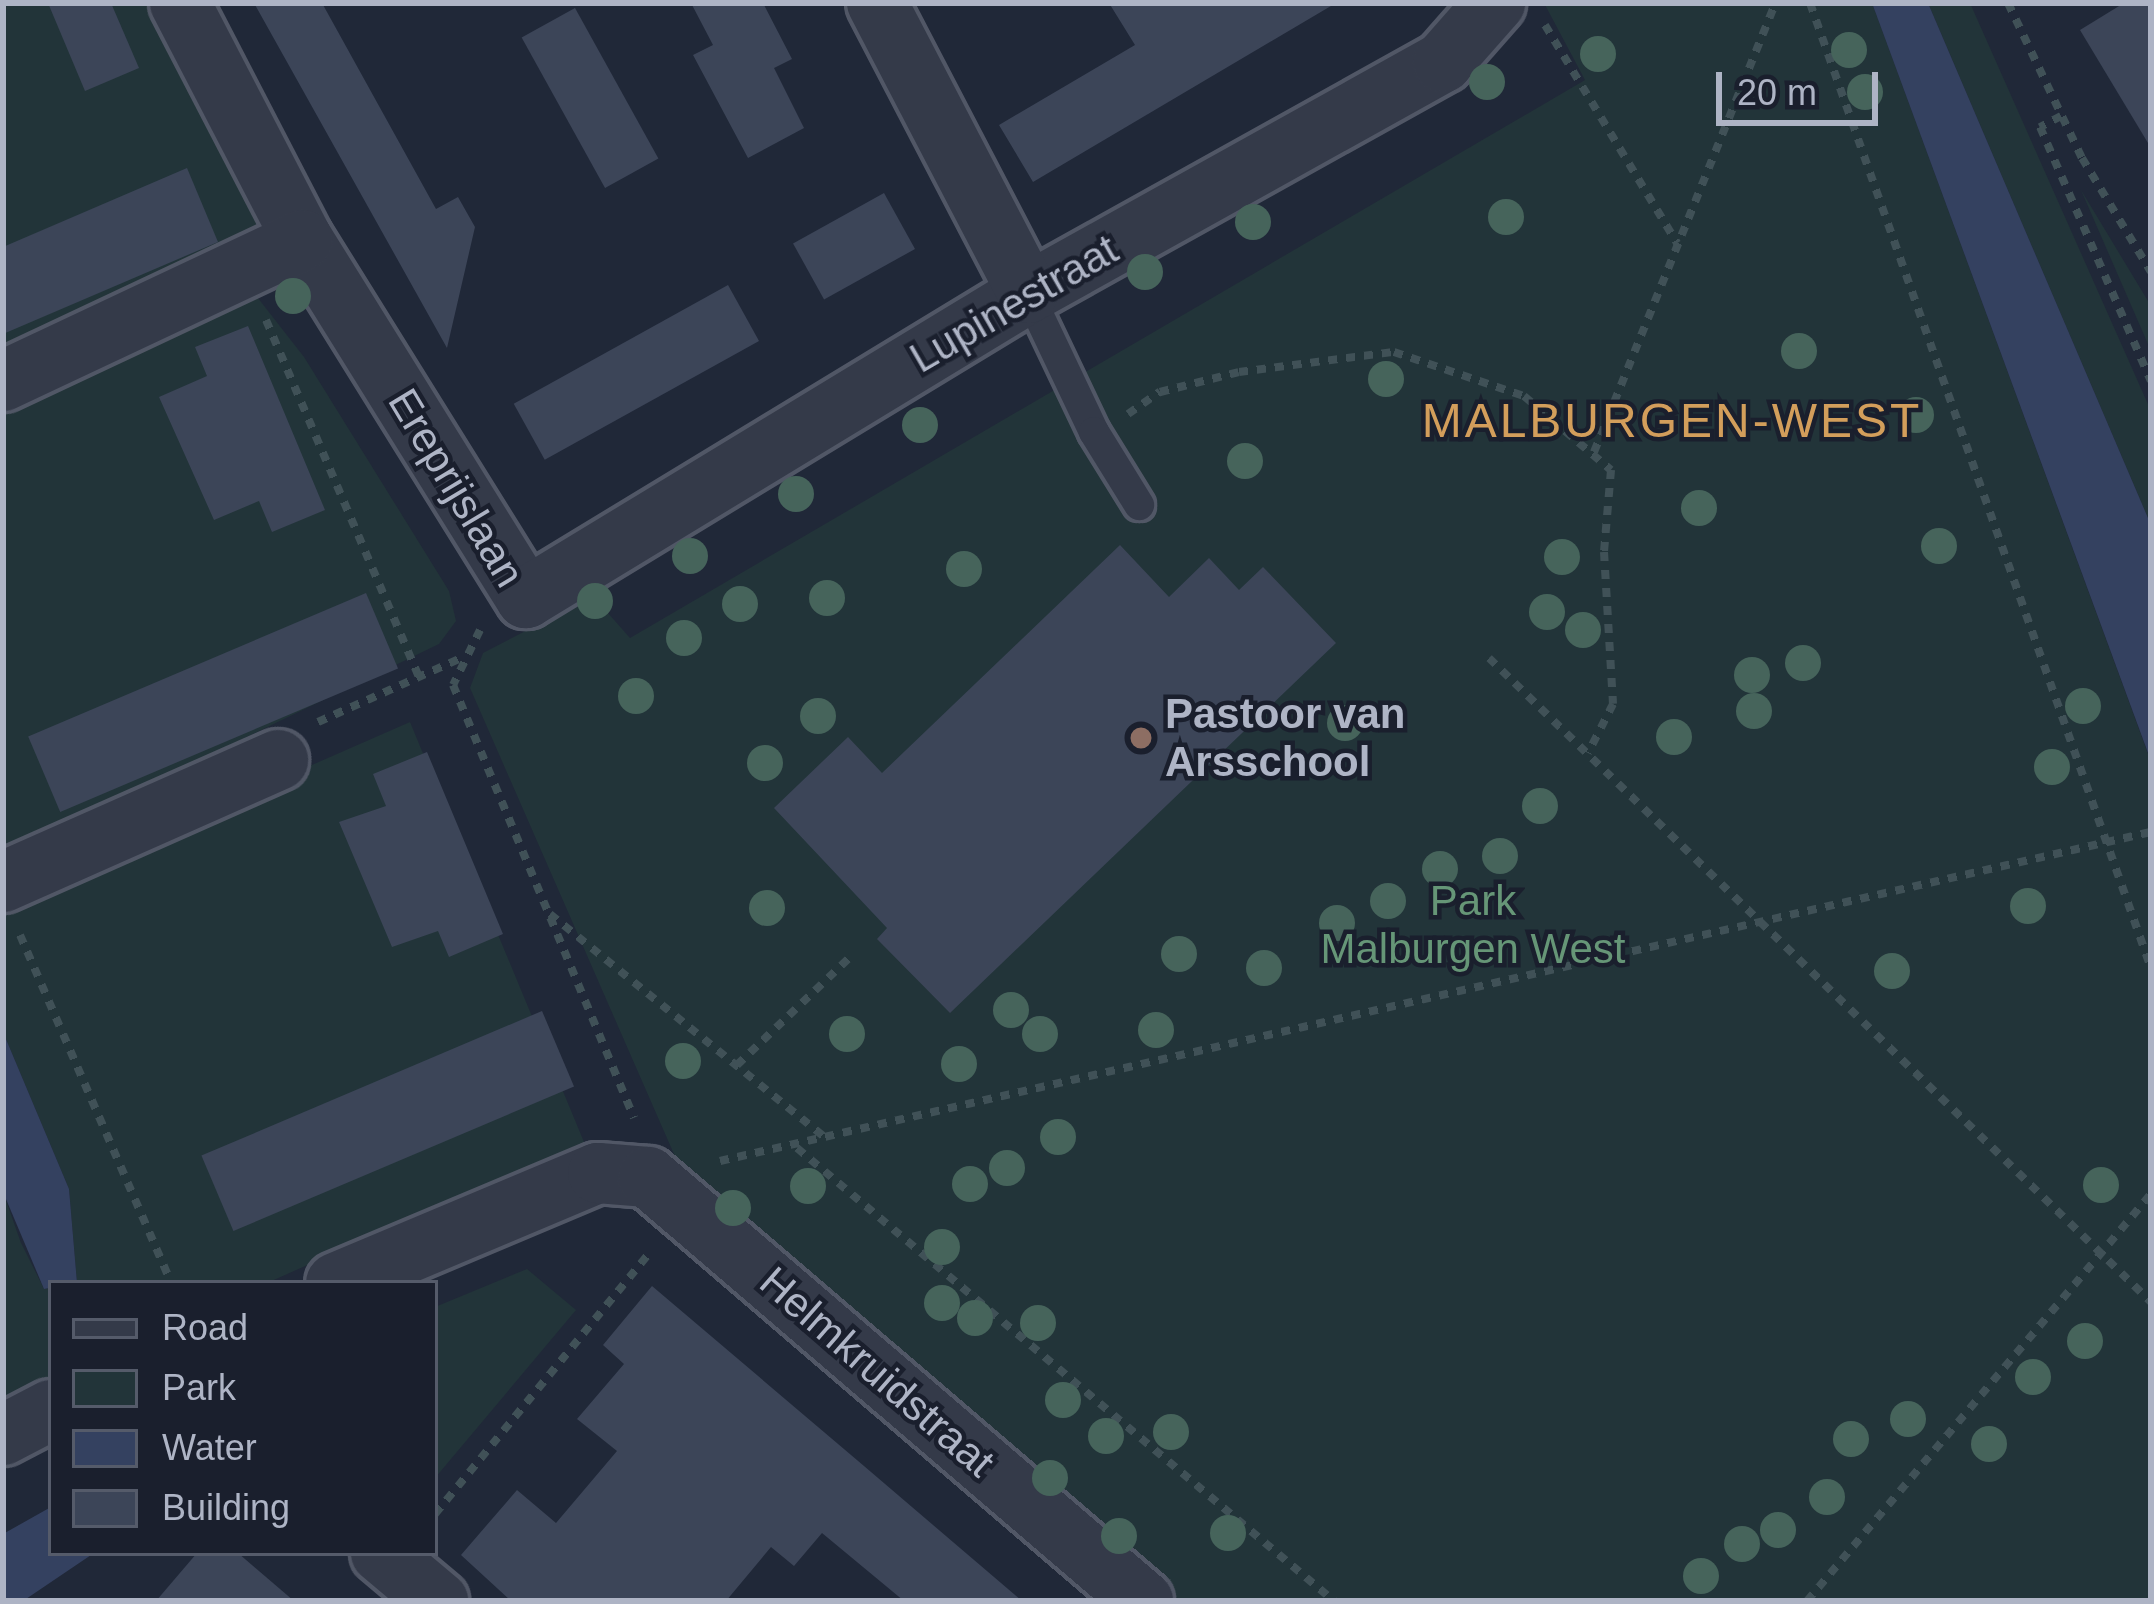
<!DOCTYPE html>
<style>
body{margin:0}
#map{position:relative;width:2154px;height:1604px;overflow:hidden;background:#202838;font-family:Arial,sans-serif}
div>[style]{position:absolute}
.green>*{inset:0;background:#223439}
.water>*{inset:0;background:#344160}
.building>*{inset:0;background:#3c4558;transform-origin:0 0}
.path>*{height:8px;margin-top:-4px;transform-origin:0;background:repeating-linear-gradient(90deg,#405157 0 9px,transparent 0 18px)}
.roads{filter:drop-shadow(3px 0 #515766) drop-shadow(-3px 0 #515766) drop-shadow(0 3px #515766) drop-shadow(0 -3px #515766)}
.service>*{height:30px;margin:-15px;padding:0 15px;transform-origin:15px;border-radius:15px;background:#343a49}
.minor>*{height:60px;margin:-30px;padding:0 30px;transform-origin:30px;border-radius:30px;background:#343a49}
.trees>*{width:36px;height:36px;margin:-18px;border-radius:50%;background:#46645b}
.dots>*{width:33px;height:33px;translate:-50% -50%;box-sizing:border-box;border:6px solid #1a1f2d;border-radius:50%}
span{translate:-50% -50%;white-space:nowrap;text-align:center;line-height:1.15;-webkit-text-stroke:9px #1a1f2d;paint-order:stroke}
.street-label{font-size:42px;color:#aeb4c5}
.poi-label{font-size:42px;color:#aeb4c5;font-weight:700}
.left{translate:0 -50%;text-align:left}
.park-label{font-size:42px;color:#669677}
.quarter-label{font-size:48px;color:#d39e5b;letter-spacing:3px}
.frame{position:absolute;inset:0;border:6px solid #aeb4c5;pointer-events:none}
.legend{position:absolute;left:48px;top:1280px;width:390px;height:276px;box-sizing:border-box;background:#1a1f2d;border:3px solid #555b6a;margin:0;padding:15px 21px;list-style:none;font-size:36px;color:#aeb4c5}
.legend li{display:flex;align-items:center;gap:24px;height:60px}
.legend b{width:60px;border:3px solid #555b6a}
.scale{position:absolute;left:1716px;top:72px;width:162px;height:54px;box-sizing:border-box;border:6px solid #aeb4c5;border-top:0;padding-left:15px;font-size:36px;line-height:42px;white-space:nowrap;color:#aeb4c5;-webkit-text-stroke:9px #1a1f2d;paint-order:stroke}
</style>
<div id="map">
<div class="green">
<div style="clip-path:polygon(3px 3px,155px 3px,261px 230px,3px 344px)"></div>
<div style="clip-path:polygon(1544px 3px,1872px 3px,2151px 762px,2151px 1601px,1173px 1601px,691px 1193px,470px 688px,483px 653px,593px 596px,630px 638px,1585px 80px)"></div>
<div style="clip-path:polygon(1928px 3px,1970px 3px,2151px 411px,2151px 525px)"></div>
<div style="clip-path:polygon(2081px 190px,2151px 306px,2151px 351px)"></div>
<div style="clip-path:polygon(254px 293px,304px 357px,449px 591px,456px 621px,439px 644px,3px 855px,3px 406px)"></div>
<div style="clip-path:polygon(410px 722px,584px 1142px,267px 1283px,77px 1283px,69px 1189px,3px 1032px,3px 893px,6px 899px)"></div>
<div style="clip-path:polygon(3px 1192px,21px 1243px,44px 1289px,51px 1288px,51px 1379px,3px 1401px)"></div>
<div style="clip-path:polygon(527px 1269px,576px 1310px,435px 1478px,435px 1307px)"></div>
</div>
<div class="water">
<div style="clip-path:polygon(1872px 3px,1928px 3px,2151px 525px,2151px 761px)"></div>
<div style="clip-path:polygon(3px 1032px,69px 1189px,77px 1283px,44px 1289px,3px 1192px)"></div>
<div style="clip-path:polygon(51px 1507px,51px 1553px,94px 1553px,23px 1601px,3px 1601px,3px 1534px)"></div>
</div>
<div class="building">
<div style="clip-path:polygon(48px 3px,111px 3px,139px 68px,85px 91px)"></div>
<div style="clip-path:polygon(254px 3px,322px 3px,436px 209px,458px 197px,475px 227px,447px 348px)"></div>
<div style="clip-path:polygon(691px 3px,763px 3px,792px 59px,774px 68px,804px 128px,748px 158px,693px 55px,713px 45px)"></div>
<div style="clip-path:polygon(1109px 3px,1336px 3px,1033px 182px,999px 125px,1135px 45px)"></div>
<div style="clip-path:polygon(2124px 3px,2151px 3px,2151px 148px,2080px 30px)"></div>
<div style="left:575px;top:8px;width:172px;height:61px;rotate:61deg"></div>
<div style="clip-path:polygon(187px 168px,218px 242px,3px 334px,3px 247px)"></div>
<div style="left:884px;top:193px;width:64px;height:104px;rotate:61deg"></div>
<div style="left:728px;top:285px;width:64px;height:245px;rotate:61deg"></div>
<div style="clip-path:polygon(248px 326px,325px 510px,272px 532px,259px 501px,214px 520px,159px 397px,207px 376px,195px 347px)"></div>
<div style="clip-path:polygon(1120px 545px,1169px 597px,1209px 558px,1239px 590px,1263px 567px,1336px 643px,950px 1013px,877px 939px,887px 928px,774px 808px,848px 737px,882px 773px)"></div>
<div style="left:366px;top:593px;width:82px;height:367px;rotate:67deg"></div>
<div style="clip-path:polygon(427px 752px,503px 934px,449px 957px,438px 931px,392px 947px,339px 822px,386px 806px,373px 774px)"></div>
<div style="left:542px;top:1011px;width:82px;height:370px;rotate:67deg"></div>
<div style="clip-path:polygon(652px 1286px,864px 1466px,1022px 1601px,904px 1601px,822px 1533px,794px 1566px,771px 1547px,726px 1601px,511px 1601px,461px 1555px,517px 1490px,556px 1523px,617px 1451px,577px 1419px,624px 1364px,603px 1345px)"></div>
<div style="clip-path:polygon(197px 1553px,238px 1553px,294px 1601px,156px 1601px)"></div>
</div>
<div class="path">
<div style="left:1810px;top:3px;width:1023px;rotate:70.54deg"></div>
<div style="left:2008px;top:3px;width:172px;rotate:64.5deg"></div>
<div style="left:2082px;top:158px;width:133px;rotate:58.8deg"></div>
<div style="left:1545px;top:25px;width:255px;rotate:58.8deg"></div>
<div style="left:2061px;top:116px;width:24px;rotate:152deg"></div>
<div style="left:2040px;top:127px;width:277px;rotate:66.4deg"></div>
<div style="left:266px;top:320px;width:388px;rotate:66.8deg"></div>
<div style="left:1128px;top:414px;width:39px;rotate:-35deg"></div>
<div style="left:1160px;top:392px;width:81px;rotate:-14.2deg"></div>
<div style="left:1239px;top:372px;width:156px;rotate:-7.4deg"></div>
<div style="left:1394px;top:352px;width:137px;rotate:18.7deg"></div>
<div style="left:1524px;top:396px;width:114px;rotate:40.4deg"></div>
<div style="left:1611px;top:470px;width:82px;rotate:94.9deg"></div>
<div style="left:1604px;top:552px;width:152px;rotate:86.6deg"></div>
<div style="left:1613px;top:704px;width:55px;rotate:117deg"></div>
<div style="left:1594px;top:452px;width:484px;rotate:-68deg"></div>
<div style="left:480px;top:630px;width:61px;rotate:116.1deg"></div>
<div style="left:453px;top:685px;width:469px;rotate:67.3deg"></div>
<div style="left:1489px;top:658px;width:924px;rotate:44.21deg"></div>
<div style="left:318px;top:722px;width:159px;rotate:-24.1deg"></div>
<div style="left:550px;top:914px;width:357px;rotate:39.1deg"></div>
<div style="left:20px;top:935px;width:379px;rotate:66.5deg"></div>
<div style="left:737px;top:1065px;width:161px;rotate:-43.7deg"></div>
<div style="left:797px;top:1148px;width:703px;rotate:40.15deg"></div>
<div style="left:720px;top:1161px;width:1468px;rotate:-12.95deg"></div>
<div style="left:435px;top:1514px;width:340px;rotate:-50.6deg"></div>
<div style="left:1807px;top:1601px;width:533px;rotate:-49.8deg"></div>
</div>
<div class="roads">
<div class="service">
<div style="left:1028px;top:293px;width:154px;rotate:64.6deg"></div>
<div style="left:1094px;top:432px;width:86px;rotate:58.3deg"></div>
</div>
<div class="minor">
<div style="left:180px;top:3px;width:267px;rotate:62.6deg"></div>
<div style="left:303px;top:240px;width:422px;rotate:58.1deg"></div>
<div style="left:526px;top:598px;width:587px;rotate:-31.28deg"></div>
<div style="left:1028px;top:293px;width:475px;rotate:-29.1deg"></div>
<div style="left:1443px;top:62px;width:79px;rotate:-48.6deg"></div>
<div style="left:877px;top:3px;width:327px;rotate:62.5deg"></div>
<div style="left:3px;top:381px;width:331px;rotate:-25.2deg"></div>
<div style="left:3px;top:882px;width:301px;rotate:-23.9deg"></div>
<div style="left:336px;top:1283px;width:284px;rotate:-22.8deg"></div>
<div style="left:598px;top:1173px;width:50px;rotate:4.6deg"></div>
<div style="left:648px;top:1177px;width:652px;rotate:40.58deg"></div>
<div style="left:3px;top:1435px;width:54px;rotate:-27.5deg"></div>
<div style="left:381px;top:1553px;width:75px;rotate:40.1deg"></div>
</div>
</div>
<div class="trees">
<div style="left:1849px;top:50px"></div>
<div style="left:1598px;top:54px"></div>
<div style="left:1487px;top:82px"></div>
<div style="left:1865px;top:92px"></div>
<div style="left:1506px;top:217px"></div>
<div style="left:1253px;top:222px"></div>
<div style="left:1145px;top:272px"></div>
<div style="left:293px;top:296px"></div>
<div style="left:1799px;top:351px"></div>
<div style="left:1386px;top:379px"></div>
<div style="left:1916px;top:415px"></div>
<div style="left:920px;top:425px"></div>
<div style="left:1245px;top:461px"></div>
<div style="left:796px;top:494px"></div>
<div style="left:1699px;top:508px"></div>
<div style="left:1939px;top:546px"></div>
<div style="left:690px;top:556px"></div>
<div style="left:1562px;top:557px"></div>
<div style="left:964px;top:569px"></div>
<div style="left:827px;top:598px"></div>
<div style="left:595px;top:601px"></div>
<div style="left:740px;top:604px"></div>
<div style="left:1547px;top:612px"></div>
<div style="left:1583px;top:630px"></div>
<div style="left:684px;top:638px"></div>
<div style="left:1803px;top:663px"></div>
<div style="left:1752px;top:675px"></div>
<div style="left:636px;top:696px"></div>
<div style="left:2083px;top:706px"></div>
<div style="left:1754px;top:711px"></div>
<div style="left:818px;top:716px"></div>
<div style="left:1345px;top:723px"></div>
<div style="left:1674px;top:737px"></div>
<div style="left:765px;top:763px"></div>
<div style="left:2052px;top:767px"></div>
<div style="left:1540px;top:806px"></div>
<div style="left:1500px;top:856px"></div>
<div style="left:1440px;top:869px"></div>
<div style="left:1388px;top:901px"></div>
<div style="left:2028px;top:906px"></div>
<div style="left:767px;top:908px"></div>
<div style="left:1337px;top:923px"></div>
<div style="left:1179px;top:954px"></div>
<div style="left:1264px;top:968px"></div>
<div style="left:1892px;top:971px"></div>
<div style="left:1011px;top:1010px"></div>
<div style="left:1156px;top:1030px"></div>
<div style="left:847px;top:1034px"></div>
<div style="left:1040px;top:1034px"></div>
<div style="left:683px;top:1061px"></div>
<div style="left:959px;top:1064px"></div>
<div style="left:1058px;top:1137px"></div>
<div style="left:1007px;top:1168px"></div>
<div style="left:970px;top:1184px"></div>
<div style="left:2101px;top:1185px"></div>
<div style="left:808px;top:1186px"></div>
<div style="left:733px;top:1208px"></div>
<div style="left:942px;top:1247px"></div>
<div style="left:942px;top:1303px"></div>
<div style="left:975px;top:1318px"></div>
<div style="left:1038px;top:1323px"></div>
<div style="left:2085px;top:1341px"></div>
<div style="left:2033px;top:1377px"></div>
<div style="left:1063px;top:1400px"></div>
<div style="left:1908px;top:1419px"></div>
<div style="left:1171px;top:1432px"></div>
<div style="left:1106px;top:1436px"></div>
<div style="left:1851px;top:1439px"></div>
<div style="left:1989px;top:1444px"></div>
<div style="left:1050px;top:1478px"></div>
<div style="left:1827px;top:1497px"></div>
<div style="left:1778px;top:1530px"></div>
<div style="left:1228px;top:1533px"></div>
<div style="left:1119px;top:1536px"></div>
<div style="left:1742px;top:1544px"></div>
<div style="left:1701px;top:1576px"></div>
</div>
<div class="dots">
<div style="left:1141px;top:738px;background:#8d6e63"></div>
</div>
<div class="street-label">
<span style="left:1014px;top:304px;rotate:-30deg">Lupinestraat</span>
<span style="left:456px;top:488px;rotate:59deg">Ereprijslaan</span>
<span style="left:877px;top:1372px;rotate:41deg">Helmkruidstraat</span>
</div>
<div class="poi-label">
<span class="left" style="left:1165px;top:738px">Pastoor van<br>Arsschool</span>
</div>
<div class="park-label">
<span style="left:1473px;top:925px">Park<br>Malburgen West</span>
</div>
<div class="quarter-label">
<span style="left:1672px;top:421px">MALBURGEN-WEST</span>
</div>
<div class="frame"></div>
<ul class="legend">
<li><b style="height:15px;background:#343a49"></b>Road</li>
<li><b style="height:33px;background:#223439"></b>Park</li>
<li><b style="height:33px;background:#344160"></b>Water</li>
<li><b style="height:33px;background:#3c4558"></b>Building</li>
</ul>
<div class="scale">20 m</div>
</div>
